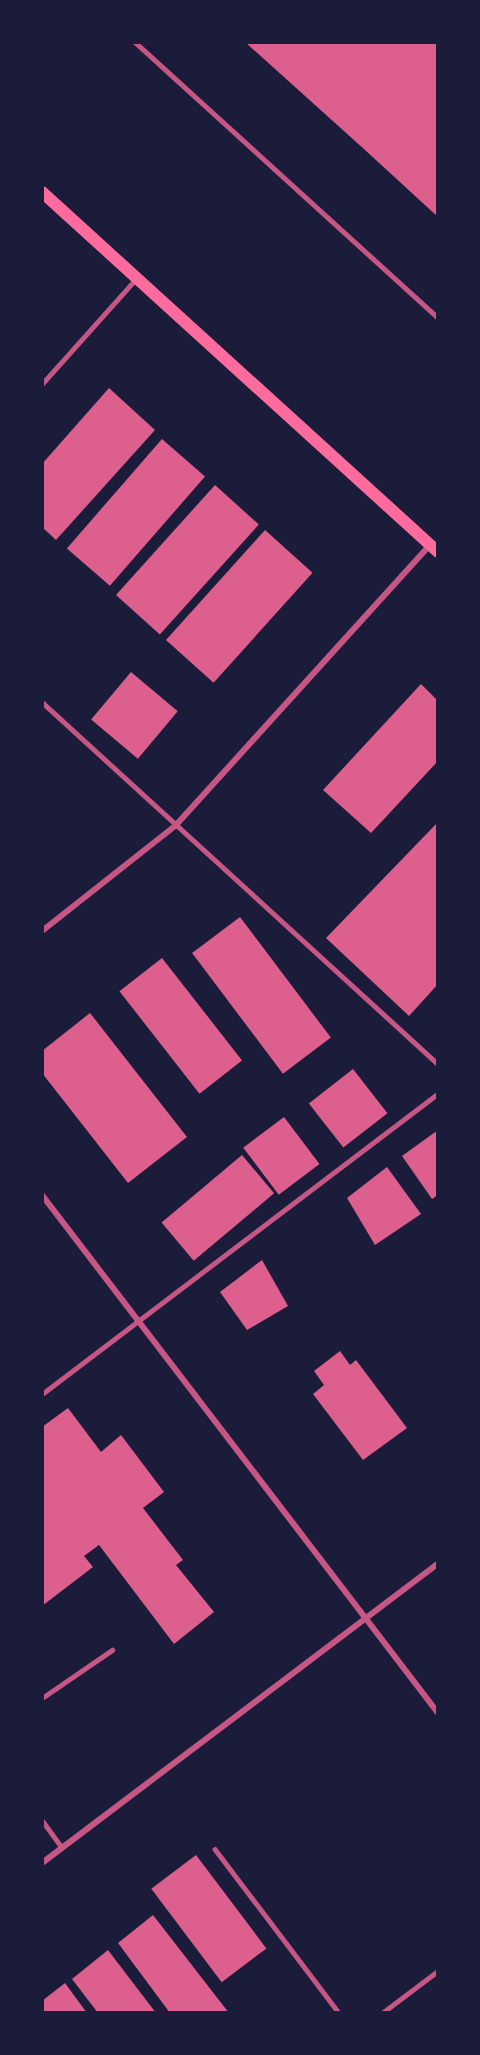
<!DOCTYPE html>
<style>
body{margin:0}
#map{position:relative;width:480px;height:2055px;overflow:hidden;background:#1b1b3a;font-family:Jost,sans-serif}
div>[style]{position:absolute}
.building>*{inset:0;background:#dd5f8e;transform-origin:0 0}
.service>*{height:4.5px;margin:-2.25px;padding:0 2.25px;transform-origin:2.25px;border-radius:2.25px;background:#c65784}
.minor>*{height:6px;margin:-3px;padding:0 3px;transform-origin:3px;border-radius:3px;background:#c65784}
.secondary>*{height:12px;margin:-6px;padding:0 6px;transform-origin:6px;border-radius:6px;background:#ff6b9d}
span{translate:-50% -50%;white-space:nowrap;text-align:center;line-height:1.15;-webkit-text-stroke:4.5px #1b1b3a;paint-order:stroke}
.frame{position:absolute;inset:0;border:44px solid #1b1b3a;pointer-events:none}
</style>
<div id="map">
<div class="building">
<div style="clip-path:polygon(245px 42px,438px 42px,438px 217px,365px 150px)"></div>
<div style="clip-path:polygon(109px 388px,155px 430px,56px 540px,42px 527px,42px 464px)"></div>
<div style="left:162px;top:439px;width:57px;height:145px;rotate:41deg"></div>
<div style="left:215px;top:485px;width:59px;height:148px;rotate:42deg"></div>
<div style="left:265px;top:530px;width:64px;height:148px;rotate:42deg"></div>
<div style="left:131px;top:672px;width:61px;height:62px;rotate:40deg"></div>
<div style="clip-path:polygon(421px 684px,438px 701px,438px 761px,371px 833px,323px 790px)"></div>
<div style="clip-path:polygon(438px 822px,438px 984px,409px 1016px,326px 938px)"></div>
<div style="left:240px;top:917px;width:151px;height:60px;rotate:53deg"></div>
<div style="left:162px;top:958px;width:130px;height:54px;rotate:52deg"></div>
<div style="clip-path:polygon(90px 1013px,187px 1137px,128px 1183px,42px 1073px,42px 1051px)"></div>
<div style="left:353px;top:1069px;width:56px;height:56px;rotate:52deg"></div>
<div style="left:284px;top:1117px;width:59px;height:51px;rotate:53deg"></div>
<div style="clip-path:polygon(438px 1130px,438px 1195px,432px 1199px,402px 1156px)"></div>
<div style="left:242px;top:1155px;width:50px;height:105px;rotate:50deg"></div>
<div style="clip-path:polygon(387px 1167px,421px 1214px,375px 1245px,347px 1198px)"></div>
<div style="clip-path:polygon(262px 1260px,288px 1306px,247px 1330px,220px 1292px)"></div>
<div style="clip-path:polygon(340px 1351px,350px 1365px,356px 1360px,407px 1428px,363px 1460px,313px 1394px,324px 1385px,314px 1371px)"></div>
<div style="clip-path:polygon(68px 1408px,101px 1452px,121px 1435px,164px 1492px,143px 1508px,183px 1560px,176px 1565px,214px 1612px,174px 1644px,99px 1545px,84px 1556px,93px 1567px,42px 1606px,42px 1427px)"></div>
<div style="left:196px;top:1855px;width:117px;height:56px;rotate:53deg"></div>
<div style="clip-path:polygon(153px 1915px,229px 2013px,170px 2013px,118px 1943px)"></div>
<div style="clip-path:polygon(108px 1950px,156px 2013px,98px 2013px,72px 1979px)"></div>
<div style="clip-path:polygon(65px 1983px,87px 2013px,42px 2013px,42px 2001px)"></div>
</div>
<div class="service">
<div style="left:135px;top:42px;width:410px;rotate:42.3deg"></div>
<div style="left:42px;top:384px;width:141px;rotate:-48.2deg"></div>
<div style="left:42px;top:702px;width:537px;rotate:42.43deg"></div>
<div style="left:42px;top:1394px;width:497px;rotate:-37.2deg"></div>
<div style="left:42px;top:1698px;width:85px;rotate:-34.4deg"></div>
<div style="left:42px;top:1820px;width:34px;rotate:54deg"></div>
<div style="left:215px;top:1849px;width:206px;rotate:52.9deg"></div>
<div style="left:382px;top:2013px;width:70px;rotate:-36.9deg"></div>
</div>
<div class="minor">
<div style="left:42px;top:931px;width:171px;rotate:-38.3deg"></div>
<div style="left:176px;top:825px;width:378px;rotate:-47.8deg"></div>
<div style="left:42px;top:1195px;width:652px;rotate:52.6deg"></div>
<div style="left:42px;top:1863px;width:496px;rotate:-37.1deg"></div>
</div>
<div class="secondary">
<div style="left:42px;top:192px;width:535px;rotate:42.27deg"></div>
</div>
<div class="frame"></div>
</div>
